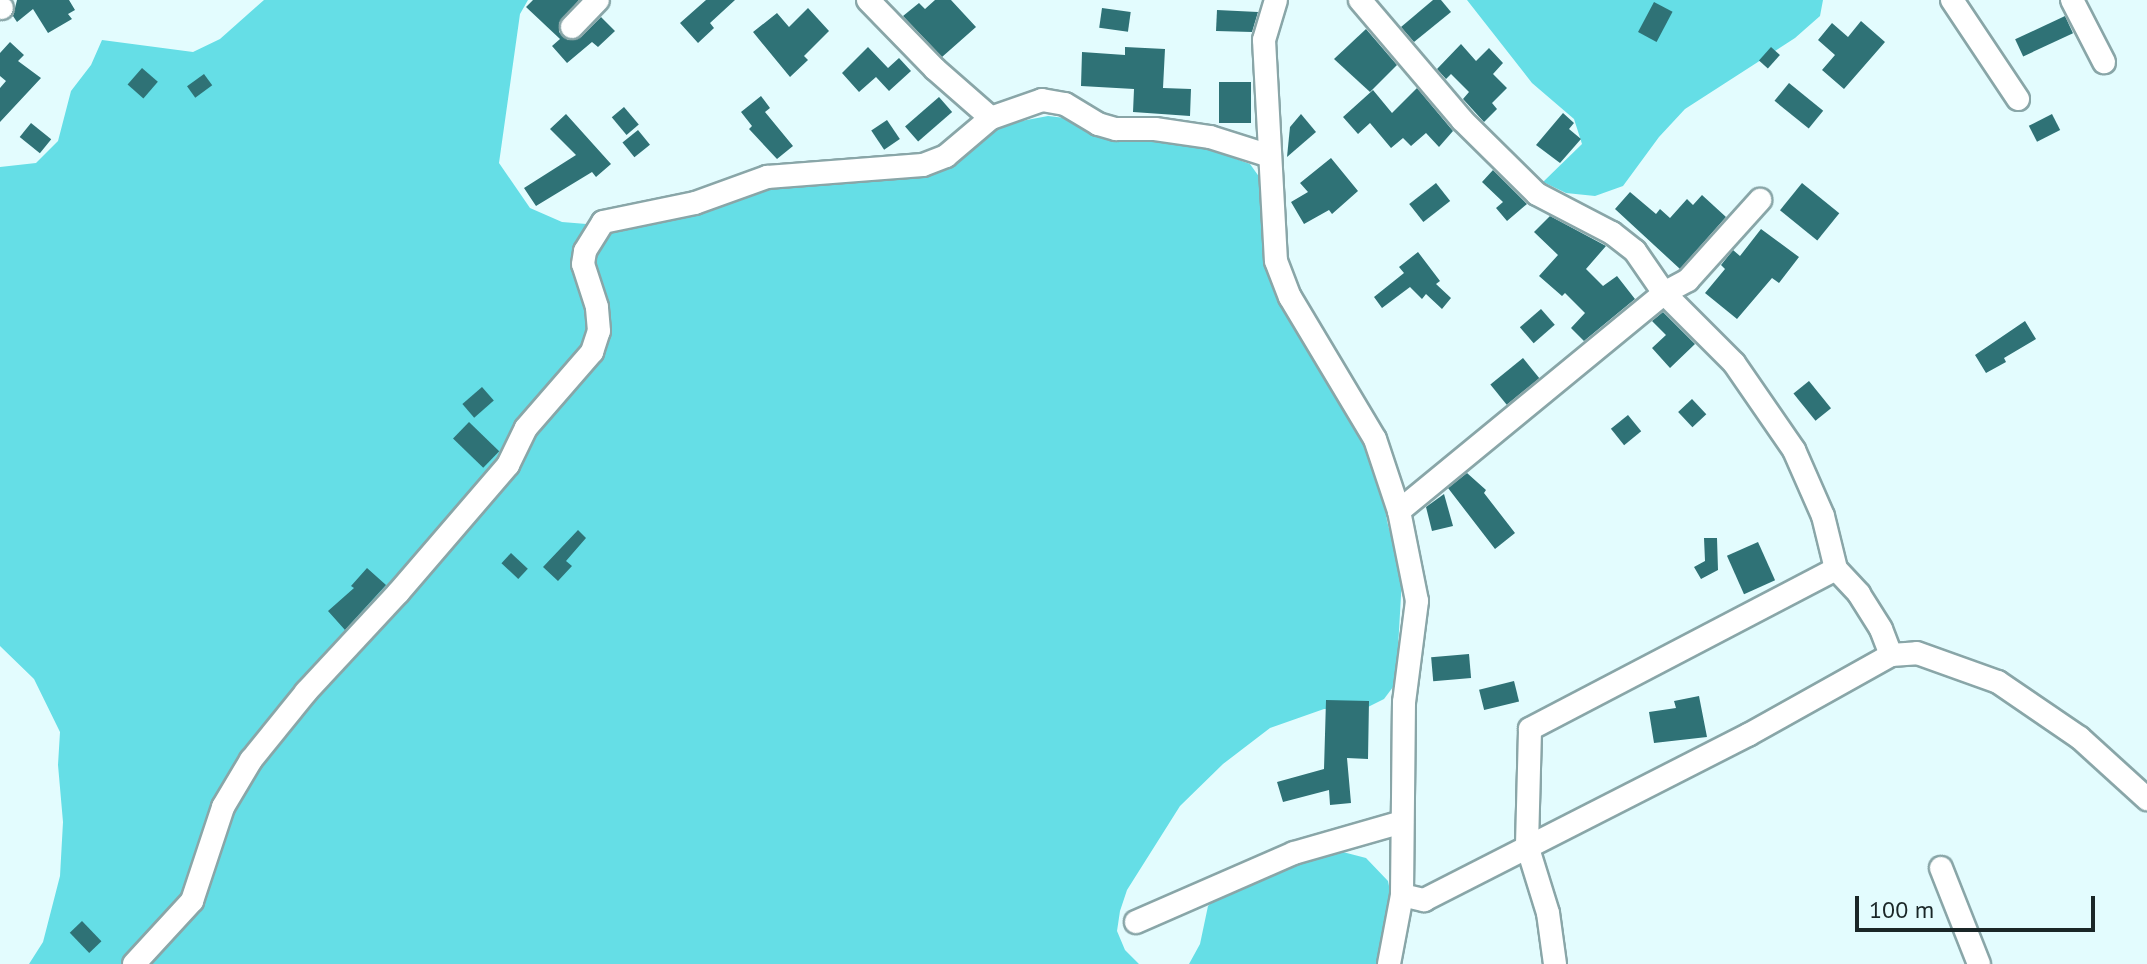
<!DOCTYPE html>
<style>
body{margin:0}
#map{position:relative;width:2147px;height:964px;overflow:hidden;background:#e3fcfe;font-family:"PT Sans",sans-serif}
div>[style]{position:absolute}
.green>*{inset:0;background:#65dee6}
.building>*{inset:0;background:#2f7276;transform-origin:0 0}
.roads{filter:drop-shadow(2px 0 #89a6a8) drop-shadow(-2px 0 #89a6a8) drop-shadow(0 2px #89a6a8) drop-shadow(0 -2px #89a6a8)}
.minor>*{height:22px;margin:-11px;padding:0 11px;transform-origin:11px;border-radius:11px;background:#fff}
span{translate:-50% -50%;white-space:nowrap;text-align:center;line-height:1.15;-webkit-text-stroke:8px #e3fcfe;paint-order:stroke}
.scale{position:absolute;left:1855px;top:896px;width:240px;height:36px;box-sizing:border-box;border:4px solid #1a2627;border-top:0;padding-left:10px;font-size:24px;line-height:28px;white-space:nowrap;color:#1a2627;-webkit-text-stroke:6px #e3fcfe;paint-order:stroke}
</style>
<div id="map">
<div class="green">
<div style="clip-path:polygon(264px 0,528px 0,520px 14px,499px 163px,530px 208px,562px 222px,611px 226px,655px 223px,697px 215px,766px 185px,922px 173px,1006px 124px,1048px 116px,1065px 118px,1081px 129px,1104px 137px,1203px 147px,1250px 164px,1260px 178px,1270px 268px,1279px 299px,1372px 451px,1384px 490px,1387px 521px,1402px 578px,1396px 683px,1384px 699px,1366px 708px,1324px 709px,1270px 728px,1223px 764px,1180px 806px,1127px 890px,1120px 911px,1117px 931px,1125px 950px,1139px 964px,29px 964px,43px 942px,60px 876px,63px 822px,58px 765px,60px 732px,34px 679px,0 646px,0 167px,36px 163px,58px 141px,71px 91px,91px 65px,102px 40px,193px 52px,220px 39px)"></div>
<div style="clip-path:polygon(1467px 0,1823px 0,1820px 16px,1795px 38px,1685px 109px,1659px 137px,1623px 186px,1595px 196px,1566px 193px,1543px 182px,1582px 144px,1574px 119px,1532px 83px)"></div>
<div style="clip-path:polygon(1339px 851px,1366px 858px,1388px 881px,1391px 896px,1379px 964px,1189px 964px,1200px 944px,1208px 906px,1222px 892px)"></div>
</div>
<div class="building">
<div style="clip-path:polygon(17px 0,69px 0,75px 10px,68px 14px,72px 19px,48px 33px,33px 9px,17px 22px,13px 16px)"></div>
<div style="clip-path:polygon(533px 0,579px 0,559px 23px,559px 32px,568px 40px,581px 37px,601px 17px,615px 31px,598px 47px,592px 42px,567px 63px,552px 46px,560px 39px,526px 7px)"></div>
<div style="clip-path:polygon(706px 0,735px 0,710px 23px,714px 28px,698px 43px,680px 23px)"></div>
<div style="clip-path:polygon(935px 0,951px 0,976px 27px,942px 57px,903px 16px,919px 3px,925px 9px)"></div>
<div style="clip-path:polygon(1433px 0,1441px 0,1451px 12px,1414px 42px,1401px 27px)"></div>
<div style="left:1654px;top:2px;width:21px;height:34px;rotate:28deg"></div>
<div style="clip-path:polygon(808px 8px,829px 31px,804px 56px,808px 60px,790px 77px,753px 32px,777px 13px,789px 27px)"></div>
<div style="left:1102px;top:8px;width:29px;height:20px;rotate:8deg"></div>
<div style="clip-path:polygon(1217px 10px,1258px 12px,1252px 32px,1216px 31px)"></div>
<div style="left:2065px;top:16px;width:19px;height:55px;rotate:65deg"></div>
<div style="clip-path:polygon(1861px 21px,1885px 42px,1844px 89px,1822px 70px,1835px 55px,1818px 40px,1832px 23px,1848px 37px)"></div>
<div style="clip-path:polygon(1366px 29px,1397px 65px,1370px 92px,1334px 59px)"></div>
<div style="clip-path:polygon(10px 42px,24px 55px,18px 61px,41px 78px,0 122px,0 88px,6px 81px,0 76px,0 53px)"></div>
<div style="clip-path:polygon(1461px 44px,1476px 61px,1489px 48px,1503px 63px,1493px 74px,1507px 88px,1492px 103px,1497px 109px,1484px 122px,1463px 99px,1469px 92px,1451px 74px,1446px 79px,1437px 69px)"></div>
<div style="clip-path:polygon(868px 47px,888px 68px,899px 58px,911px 71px,889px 91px,876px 77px,859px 92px,842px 73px)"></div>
<div style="clip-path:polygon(1125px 47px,1165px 49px,1163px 88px,1191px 89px,1190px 116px,1133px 112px,1134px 89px,1081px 86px,1082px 52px,1125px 55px)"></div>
<div style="left:1771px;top:47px;width:12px;height:18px;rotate:42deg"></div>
<div style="left:142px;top:68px;width:21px;height:22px;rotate:41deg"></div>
<div style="left:204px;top:74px;width:14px;height:21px;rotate:54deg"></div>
<div style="left:1219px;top:82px;width:32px;height:41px"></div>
<div style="left:1789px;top:83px;width:44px;height:23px;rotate:39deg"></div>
<div style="clip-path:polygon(1417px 88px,1453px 131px,1439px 147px,1426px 133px,1411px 146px,1403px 138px,1391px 148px,1370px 123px,1358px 134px,1343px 117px,1373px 90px,1392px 113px)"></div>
<div style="clip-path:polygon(761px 96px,770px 108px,765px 112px,793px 146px,777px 159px,749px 129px,752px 126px,741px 112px)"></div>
<div style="left:939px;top:97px;width:20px;height:45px;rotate:49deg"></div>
<div style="left:624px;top:107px;width:23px;height:16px;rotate:50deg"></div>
<div style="clip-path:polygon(1563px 113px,1574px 123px,1569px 129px,1581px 139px,1560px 163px,1536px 145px)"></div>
<div style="clip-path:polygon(566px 114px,611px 164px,596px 177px,592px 172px,536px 206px,524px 188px,576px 155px,550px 129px)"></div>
<div style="clip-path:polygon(1301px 114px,1316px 132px,1287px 157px,1290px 127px)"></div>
<div style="left:2052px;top:114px;width:18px;height:26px;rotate:63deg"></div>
<div style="left:887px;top:120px;width:23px;height:19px;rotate:56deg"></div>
<div style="left:31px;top:123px;width:26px;height:18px;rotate:39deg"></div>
<div style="left:638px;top:130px;width:19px;height:20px;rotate:51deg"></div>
<div style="clip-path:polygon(1331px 158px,1358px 191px,1332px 214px,1329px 210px,1304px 224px,1291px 202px,1308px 192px,1300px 183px)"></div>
<div style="clip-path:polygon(1493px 170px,1527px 204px,1507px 221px,1496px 208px,1503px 202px,1482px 182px)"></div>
<div style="left:1436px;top:183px;width:23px;height:34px;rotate:52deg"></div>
<div style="left:1802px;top:183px;width:48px;height:35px;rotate:39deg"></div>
<div style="clip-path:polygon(1630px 192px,1656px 214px,1660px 209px,1670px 218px,1687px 199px,1693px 205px,1702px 195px,1726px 217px,1680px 269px,1615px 209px)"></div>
<div style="clip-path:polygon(1550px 216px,1606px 246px,1586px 269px,1603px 286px,1617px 276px,1635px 299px,1584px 341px,1571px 328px,1585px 313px,1565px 293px,1562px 296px,1539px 276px,1558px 255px,1534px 232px)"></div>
<div style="clip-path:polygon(1761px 229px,1799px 257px,1779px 283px,1772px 278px,1737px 319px,1705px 293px,1725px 269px,1721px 265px,1733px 250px,1740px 256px)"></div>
<div style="clip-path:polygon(1418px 252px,1440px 281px,1436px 284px,1451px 298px,1442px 309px,1426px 294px,1422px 299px,1410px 287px,1382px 308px,1374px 297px,1404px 273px,1399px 267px)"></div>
<div style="left:1541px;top:309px;width:21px;height:28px;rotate:49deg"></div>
<div style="clip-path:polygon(1663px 312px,1695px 344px,1670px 368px,1652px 348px,1666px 335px,1652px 321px)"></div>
<div style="clip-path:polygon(2025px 321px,2036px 339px,2004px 358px,2006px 362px,1986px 373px,1975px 355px)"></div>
<div style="left:1523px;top:358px;width:26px;height:42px;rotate:51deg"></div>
<div style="left:1809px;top:381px;width:35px;height:20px;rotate:51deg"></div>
<div style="left:482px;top:387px;width:18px;height:26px;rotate:49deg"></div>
<div style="left:1692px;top:399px;width:21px;height:19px;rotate:47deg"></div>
<div style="left:1628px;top:415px;width:21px;height:22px;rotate:51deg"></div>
<div style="left:469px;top:422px;width:42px;height:23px;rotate:44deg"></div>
<div style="clip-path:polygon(1467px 473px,1486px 490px,1484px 493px,1515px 533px,1495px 549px,1448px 488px)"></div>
<div style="clip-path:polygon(1444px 494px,1453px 526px,1432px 531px,1426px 507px)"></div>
<div style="clip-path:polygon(578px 530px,586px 538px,566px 561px,572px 566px,558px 581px,543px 567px)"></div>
<div style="clip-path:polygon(1704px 538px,1717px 538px,1718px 570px,1701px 579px,1694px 567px,1705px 561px)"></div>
<div style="left:1758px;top:542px;width:42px;height:34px;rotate:66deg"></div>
<div style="left:511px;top:553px;width:23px;height:14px;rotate:43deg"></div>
<div style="clip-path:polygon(367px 568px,386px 585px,345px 630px,328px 611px,354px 588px,351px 586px)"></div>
<div style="left:1469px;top:654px;width:24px;height:38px;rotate:85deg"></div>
<div style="left:1514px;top:681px;width:21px;height:36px;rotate:76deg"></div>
<div style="clip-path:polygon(1699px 696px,1707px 737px,1654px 743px,1649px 712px,1676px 708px,1674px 701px)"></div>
<div style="clip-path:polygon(1326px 700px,1369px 701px,1368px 759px,1347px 758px,1351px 803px,1330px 805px,1329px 790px,1283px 802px,1277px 782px,1324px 769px)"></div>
<div style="left:82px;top:921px;width:28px;height:17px;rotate:46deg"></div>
</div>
<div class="roads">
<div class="minor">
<div style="left:868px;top:0;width:96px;rotate:45.8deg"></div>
<div style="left:935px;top:69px;width:74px;rotate:41.2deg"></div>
<div style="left:1276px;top:0;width:42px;rotate:106.7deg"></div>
<div style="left:1264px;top:40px;width:221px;rotate:86.9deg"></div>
<div style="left:1276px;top:261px;width:39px;rotate:69deg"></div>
<div style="left:1290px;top:297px;width:165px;rotate:59.1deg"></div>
<div style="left:1375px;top:439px;width:76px;rotate:71.6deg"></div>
<div style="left:1399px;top:511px;width:92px;rotate:78.7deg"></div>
<div style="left:1417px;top:601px;width:102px;rotate:97.3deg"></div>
<div style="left:1404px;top:702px;width:193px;rotate:90.6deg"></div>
<div style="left:1402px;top:895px;width:70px;rotate:100.7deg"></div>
<div style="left:1360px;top:0;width:157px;rotate:49.6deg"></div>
<div style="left:1462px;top:120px;width:105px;rotate:44.6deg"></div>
<div style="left:1537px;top:194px;width:85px;rotate:27.5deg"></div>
<div style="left:1612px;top:233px;width:29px;rotate:38deg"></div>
<div style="left:1635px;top:251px;width:51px;rotate:55.4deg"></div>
<div style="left:1664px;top:293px;width:99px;rotate:45deg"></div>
<div style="left:1734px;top:363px;width:106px;rotate:55.4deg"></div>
<div style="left:1794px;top:450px;width:72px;rotate:66.3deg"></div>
<div style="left:1823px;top:516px;width:55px;rotate:76.2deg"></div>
<div style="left:1836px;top:569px;width:34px;rotate:47deg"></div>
<div style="left:1859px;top:594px;width:41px;rotate:57.8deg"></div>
<div style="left:1881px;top:629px;width:28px;rotate:69deg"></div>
<div style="left:1952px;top:0;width:119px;rotate:56.3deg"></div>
<div style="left:2072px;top:0;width:70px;rotate:62.7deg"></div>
<div style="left:0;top:7px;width:2px;rotate:27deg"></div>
<div style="left:572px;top:27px;width:37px;rotate:-46deg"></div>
<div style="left:1399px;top:511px;width:343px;rotate:-39.4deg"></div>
<div style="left:1664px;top:293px;width:27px;rotate:-28deg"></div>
<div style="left:1688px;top:280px;width:108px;rotate:-48deg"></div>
<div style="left:1941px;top:868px;width:103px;rotate:68.4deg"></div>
<div style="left:1402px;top:895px;width:23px;rotate:13deg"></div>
<div style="left:1424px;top:900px;width:364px;rotate:-27deg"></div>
<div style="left:1748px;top:735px;width:164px;rotate:-29.2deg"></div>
<div style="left:1891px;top:655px;width:26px;rotate:-4deg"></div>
<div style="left:1917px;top:653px;width:86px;rotate:19.7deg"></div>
<div style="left:1998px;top:682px;width:99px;rotate:34.3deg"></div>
<div style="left:2080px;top:738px;width:91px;rotate:42.3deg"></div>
<div style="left:1136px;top:922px;width:172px;rotate:-23.6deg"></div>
<div style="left:1294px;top:853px;width:112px;rotate:-16deg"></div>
<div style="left:134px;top:964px;width:86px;rotate:-47.4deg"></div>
<div style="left:192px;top:901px;width:99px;rotate:-71.7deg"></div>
<div style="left:223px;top:807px;width:55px;rotate:-59.2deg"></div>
<div style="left:251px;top:760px;width:87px;rotate:-51deg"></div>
<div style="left:306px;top:692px;width:135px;rotate:-47.1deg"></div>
<div style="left:398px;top:593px;width:169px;rotate:-49.3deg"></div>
<div style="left:508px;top:465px;width:41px;rotate:-64.1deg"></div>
<div style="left:526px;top:428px;width:101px;rotate:-49deg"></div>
<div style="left:592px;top:352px;width:22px;rotate:-72deg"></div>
<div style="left:599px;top:331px;width:24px;rotate:-95deg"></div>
<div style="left:597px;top:307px;width:45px;rotate:-108deg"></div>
<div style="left:583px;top:264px;width:13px;rotate:-81deg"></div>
<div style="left:585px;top:251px;width:34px;rotate:-58deg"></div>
<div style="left:603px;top:222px;width:94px;rotate:-11.7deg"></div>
<div style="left:695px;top:203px;width:77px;rotate:-19.9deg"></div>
<div style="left:767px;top:177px;width:156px;rotate:-4.4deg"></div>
<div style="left:923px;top:165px;width:25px;rotate:-21deg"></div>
<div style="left:946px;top:156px;width:59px;rotate:-40.2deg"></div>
<div style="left:991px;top:118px;width:54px;rotate:-19.4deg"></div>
<div style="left:1042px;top:100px;width:23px;rotate:10deg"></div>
<div style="left:1065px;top:104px;width:39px;rotate:31deg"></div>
<div style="left:1098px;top:124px;width:19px;rotate:16deg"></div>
<div style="left:1116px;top:129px;width:39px"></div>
<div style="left:1155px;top:129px;width:56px;rotate:8.3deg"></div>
<div style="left:1210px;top:137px;width:63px;rotate:17.6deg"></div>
<div style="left:1555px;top:964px;width:51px;rotate:-97.8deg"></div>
<div style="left:1548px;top:913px;width:71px;rotate:-107.2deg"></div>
<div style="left:1527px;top:845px;width:116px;rotate:-88.5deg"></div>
<div style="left:1530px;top:729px;width:345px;rotate:-27.6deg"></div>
</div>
</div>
<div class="scale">100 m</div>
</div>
